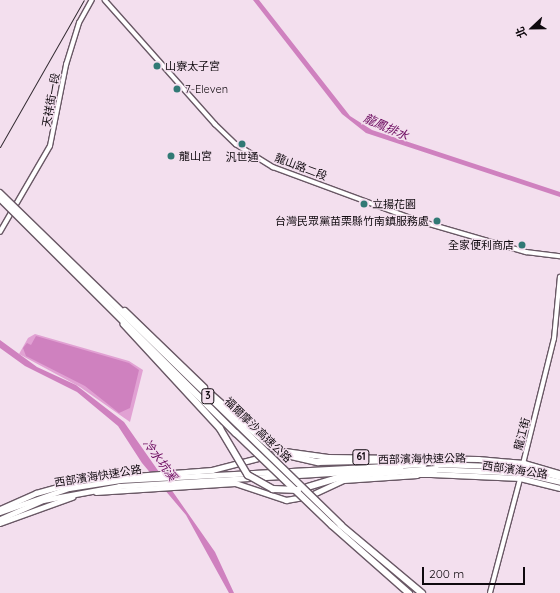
<!DOCTYPE html>
<meta charset="utf-8">
<style>
body{margin:0}
#map{position:relative;width:560px;height:593px;overflow:hidden;background:#f3dfee;font-family:Quicksand,"Noto Sans TC",sans-serif}
div>[style]{position:absolute}
.green>*{inset:0;background:#e1a1d3}
.water>*{inset:0;background:#cf81bf}
.roads{filter:drop-shadow(1px 0 #695865) drop-shadow(-1px 0 #695865) drop-shadow(0 1px #695865) drop-shadow(0 -1px #695865)}
.tertiary>*{height:3.5px;margin:-1.75px;padding:0 1.75px;transform-origin:1.75px;border-radius:1.75px;background:#fff}
.primary>*{height:4.5px;margin:-2.25px;padding:0 2.25px;transform-origin:2.25px;border-radius:2.25px;background:#fff}
.trunk>*{height:5px;margin:-2.5px;padding:0 2.5px;transform-origin:2.5px;border-radius:2.5px;background:#fff}
.motorway>*{height:5.5px;margin:-2.75px;padding:0 2.75px;transform-origin:2.75px;border-radius:2.75px;background:#fff}
.rail>*{height:1px;margin:-0.5px;padding:0 0.5px;transform-origin:0.5px;border-radius:0.5px;background:#332b32}
.bridges{filter:drop-shadow(1px 0 #695865) drop-shadow(-1px 0 #695865) drop-shadow(0 1px #695865) drop-shadow(0 -1px #695865)}
.motorway-bridge>*{height:5.5px;margin:-2.75px;padding:0 2.75px;transform-origin:2.75px;border-radius:2.75px;background:#fff}
.dots>*{width:11px;height:11px;translate:-50% -50%;box-sizing:border-box;border:2px solid #f3dfee;border-radius:50%}
span{translate:-50% -50%;white-space:nowrap;text-align:center;line-height:1.15;-webkit-text-stroke:3px #f3dfee;paint-order:stroke}
.shield-label span{padding:1px 3px;background:#f3dfee;border:1px solid;border-radius:3px;-webkit-text-stroke-width:0}
.shield-label{font-size:10px;color:#0f090e;font-weight:700}
.poi-label{font-size:11px;color:#0f090e}
.left{translate:0 -50%;text-align:left}
.right{translate:-100% -50%;text-align:right}
.street-label{font-size:11px;color:#0f090e}
.water-label{font-size:12px;color:#6c0a5f;font-style:italic}
.north{position:absolute;left:512px;top:8px;width:40px;height:40px;-webkit-text-stroke:3px #f3dfee;paint-order:stroke;rotate:248deg;font-size:11px;font-weight:700;line-height:16px;text-align:center;color:#0f090e}
.north::after{content:'';display:block;margin:auto;width:14px;height:18px;background:#0f090e;clip-path:polygon(50% 0,100% 100%,50% 72%,0 100%)}
.scale{position:absolute;left:422px;top:567px;width:103px;height:18px;box-sizing:border-box;border:2px solid #0f090e;border-top:0;padding-left:5px;font-size:12px;line-height:14px;white-space:nowrap;color:#0f090e;-webkit-text-stroke:3px #f3dfee;paint-order:stroke}
</style>
<div id="map">
<div class="green">
<div style="clip-path:polygon(35px 334px,129px 361px,143px 370px,130px 422px,80px 387px,19px 354px,28px 338px)"></div>
</div>
<div class="water">
<div style="clip-path:polygon(253px 0,259px 0,350px 116px,372px 130px,560px 192px,560px 197px,366px 133px,342px 114px)"></div>
<div style="clip-path:polygon(36px 336px,129px 363px,139px 370px,130px 408px,119px 413px,85px 386px,26px 356px,23px 348px,27px 343px,31px 345px)"></div>
<div style="clip-path:polygon(0 340px,37px 367px,76px 385px,124px 422px,215px 552px,234px 593px,229px 593px,186px 515px,142px 463px,118px 426px,77px 392px,25px 366px,0 348px)"></div>
</div>
<div class="roads">
<div class="tertiary">
<div style="left:105px;top:0;width:166px;rotate:48.4deg"></div>
<div style="left:215px;top:124px;width:29px;rotate:44deg"></div>
<div style="left:236px;top:144px;width:44px;rotate:31.9deg"></div>
<div style="left:273px;top:167px;width:153px;rotate:20.3deg"></div>
<div style="left:416px;top:220px;width:115px;rotate:16.2deg"></div>
<div style="left:526px;top:252px;width:34px;rotate:7deg"></div>
<div style="left:0;top:232px;width:99px;rotate:-59.8deg"></div>
<div style="left:50px;top:146px;width:83px;rotate:-78.8deg"></div>
<div style="left:66px;top:65px;width:44px;rotate:-72.8deg"></div>
<div style="left:79px;top:23px;width:26px;rotate:-61deg"></div>
<div style="left:523px;top:464px;width:129px;rotate:-76.1deg"></div>
<div style="left:554px;top:339px;width:62px;rotate:-84.5deg"></div>
<div style="left:490px;top:593px;width:121px;rotate:-75.2deg"></div>
</div>
<div class="primary">
<div style="left:431px;top:474px;width:89px;rotate:2.6deg"></div>
<div style="left:520px;top:478px;width:41px;rotate:14deg"></div>
<div style="left:96px;top:492px;width:139px;rotate:-3.7deg"></div>
<div style="left:235px;top:483px;width:54px;rotate:18.4deg"></div>
<div style="left:286px;top:500px;width:23px;rotate:-10deg"></div>
<div style="left:309px;top:496px;width:38px;rotate:-25deg"></div>
<div style="left:344px;top:480px;width:73px;rotate:-3.9deg"></div>
<div style="left:0;top:509px;width:39px;rotate:-24deg"></div>
<div style="left:36px;top:493px;width:49px;rotate:-15.5deg"></div>
<div style="left:83px;top:480px;width:129px;rotate:-4.4deg"></div>
<div style="left:212px;top:470px;width:75px;rotate:-14.6deg"></div>
<div style="left:285px;top:451px;width:43px;rotate:7.9deg"></div>
<div style="left:328px;top:457px;width:150px;rotate:0.8deg"></div>
<div style="left:478px;top:459px;width:46px;rotate:5deg"></div>
<div style="left:524px;top:463px;width:37px;rotate:16deg"></div>
<div style="left:0;top:523px;width:77px;rotate:-19.9deg"></div>
</div>
<div class="trunk">
<div style="left:436px;top:464px;width:87px;rotate:2deg"></div>
<div style="left:523px;top:467px;width:38px;rotate:15deg"></div>
<div style="left:432px;top:469px;width:90px;rotate:2.5deg"></div>
<div style="left:522px;top:473px;width:39px;rotate:13deg"></div>
<div style="left:0;top:512px;width:73px;rotate:-19.2deg"></div>
<div style="left:69px;top:488px;width:52px;rotate:-8.9deg"></div>
<div style="left:120px;top:480px;width:304px;rotate:-3deg"></div>
<div style="left:0;top:519px;width:47px;rotate:-23.8deg"></div>
<div style="left:43px;top:500px;width:77px;rotate:-10.4deg"></div>
<div style="left:119px;top:486px;width:282px;rotate:-3.5deg"></div>
</div>
<div class="motorway">
<div style="left:287px;top:455px;width:32px;rotate:13deg"></div>
<div style="left:318px;top:462px;width:82px;rotate:-1.4deg"></div>
<div style="left:400px;top:460px;width:39px;rotate:4deg"></div>
<div style="left:415px;top:474px;width:19px"></div>
<div style="left:308px;top:487px;width:37px;rotate:-17deg"></div>
<div style="left:343px;top:476px;width:93px;rotate:-4.3deg"></div>
</div>
</div>
<div class="rail">
<div style="left:0;top:147px;width:169px;rotate:-60.3deg"></div>
</div>
<div class="bridges">
<div class="motorway-bridge">
<div style="left:0;top:193px;width:476px;rotate:44.2deg"></div>
<div style="left:341px;top:525px;width:106px;rotate:40deg"></div>
<div style="left:0;top:198px;width:333px;rotate:44.9deg"></div>
<div style="left:236px;top:433px;width:133px;rotate:43.8deg"></div>
<div style="left:332px;top:525px;width:103px;rotate:41.4deg"></div>
<div style="left:125px;top:311px;width:110px;rotate:43.9deg"></div>
<div style="left:124px;top:324px;width:142px;rotate:47.3deg"></div>
<div style="left:220px;top:428px;width:55px;rotate:59.2deg"></div>
<div style="left:248px;top:475px;width:29px;rotate:29deg"></div>
<div style="left:273px;top:489px;width:25px;rotate:2deg"></div>
<div style="left:211px;top:394px;width:77px;rotate:41.3deg"></div>
<div style="left:269px;top:445px;width:21px;rotate:29deg"></div>
</div>
</div>
<div class="dots">
<div style="left:157px;top:66px;background:#317975"></div>
<div style="left:177px;top:89px;background:#317975"></div>
<div style="left:242px;top:144px;background:#317975"></div>
<div style="left:171px;top:156px;background:#317975"></div>
<div style="left:364px;top:204px;background:#317975"></div>
<div style="left:437px;top:221px;background:#317975"></div>
<div style="left:522px;top:245px;background:#317975"></div>
</div>
<div class="shield-label">
<span style="left:208px;top:396px">3</span>
<span style="left:361px;top:457px">61</span>
</div>
<div class="poi-label">
<span class="left" style="left:165px;top:66px">山寮太子宮</span>
<span class="left" style="left:185px;top:89px">7-Eleven</span>
<span class="left" style="left:179px;top:156px">龍山宮</span>
<span style="left:242px;top:157px">汎世通</span>
<span class="left" style="left:372px;top:204px">立揚花園</span>
<span class="right" style="left:429px;top:221px">台灣民眾黨苗栗縣竹南鎮服務處</span>
<span class="right" style="left:514px;top:245px">全家便利商店</span>
</div>
<div class="street-label">
<span style="left:51px;top:100px;rotate:-80deg">天祥街一段</span>
<span style="left:301px;top:167px;rotate:21deg">龍山路二段</span>
<span style="left:258px;top:430px;rotate:44deg">福爾摩沙高速公路</span>
<span style="left:522px;top:434px;rotate:-76deg">龍江街</span>
<span style="left:422px;top:459px;rotate:-1deg">西部濱海快速公路</span>
<span style="left:515px;top:470px;rotate:8deg">西部濱海公路</span>
<span style="left:98px;top:476px;rotate:-9deg">西部濱海快速公路</span>
</div>
<div class="water-label">
<span style="left:386px;top:127px;rotate:24deg">龍鳳排水</span>
<span style="left:160px;top:460px;rotate:54deg">冷水坑溪</span>
</div>
<div class="north">北</div>
<div class="scale">200 m</div>
</div>
